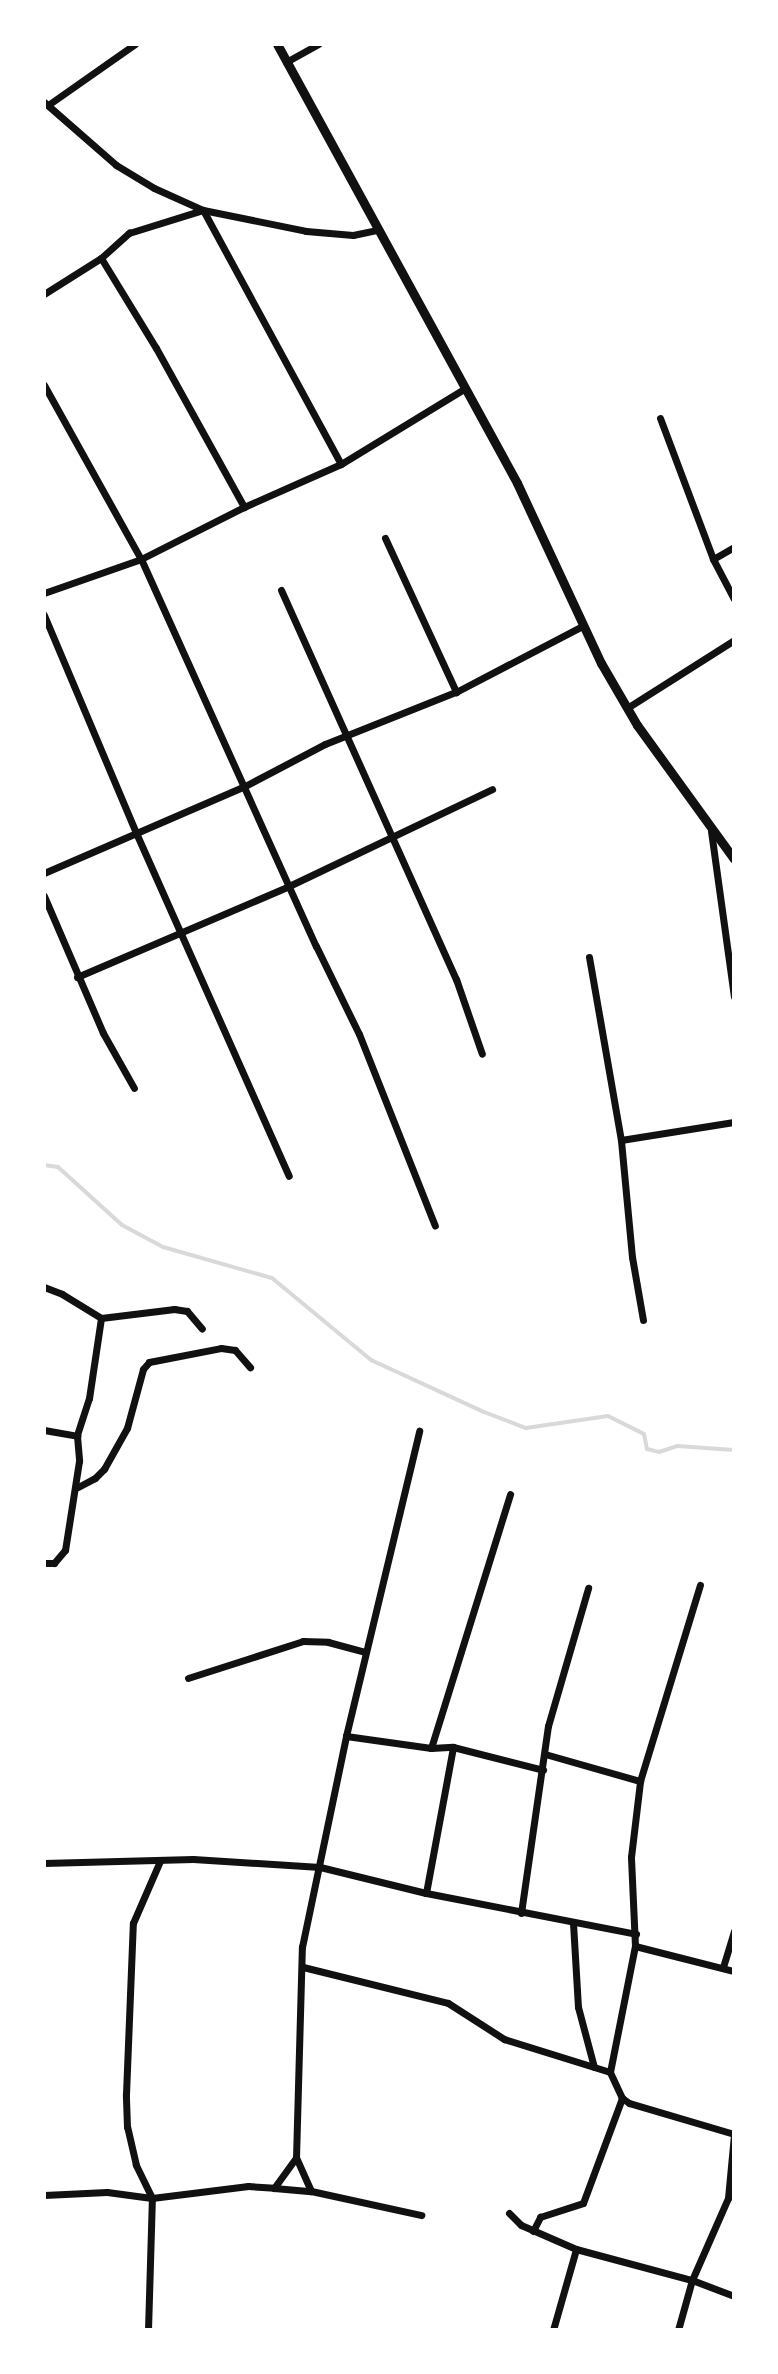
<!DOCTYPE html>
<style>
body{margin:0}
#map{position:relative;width:778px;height:2374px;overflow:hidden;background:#fff;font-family:"Golos Text",sans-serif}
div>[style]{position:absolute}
.stream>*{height:4px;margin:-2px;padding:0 2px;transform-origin:2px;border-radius:2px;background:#d9d9d9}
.minor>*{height:7px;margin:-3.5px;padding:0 3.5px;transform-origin:3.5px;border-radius:3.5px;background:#111}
.tertiary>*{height:9px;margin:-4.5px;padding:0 4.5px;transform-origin:4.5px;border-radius:4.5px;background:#111}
span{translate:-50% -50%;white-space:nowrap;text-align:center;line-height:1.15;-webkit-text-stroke:6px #fff;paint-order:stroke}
.frame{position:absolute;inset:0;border:46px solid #fff;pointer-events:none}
</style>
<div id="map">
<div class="stream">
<div style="left:44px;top:1165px;width:14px;rotate:8deg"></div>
<div style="left:58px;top:1167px;width:86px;rotate:42.2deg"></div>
<div style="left:122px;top:1225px;width:47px;rotate:28.2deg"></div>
<div style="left:163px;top:1247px;width:113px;rotate:15.9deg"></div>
<div style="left:272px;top:1278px;width:129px;rotate:39.6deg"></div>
<div style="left:371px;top:1360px;width:124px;rotate:24.7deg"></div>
<div style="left:484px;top:1412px;width:45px;rotate:20.9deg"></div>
<div style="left:526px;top:1428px;width:83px;rotate:-8.3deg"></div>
<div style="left:608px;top:1416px;width:40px;rotate:26.6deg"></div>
<div style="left:644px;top:1434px;width:15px;rotate:79deg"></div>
<div style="left:647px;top:1449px;width:12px;rotate:14deg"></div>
<div style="left:659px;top:1452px;width:19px;rotate:-18deg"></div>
<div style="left:677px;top:1446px;width:57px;rotate:4deg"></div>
</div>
<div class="minor">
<div style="left:286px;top:62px;width:37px;rotate:-29deg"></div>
<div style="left:44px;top:102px;width:96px;rotate:41.2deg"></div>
<div style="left:116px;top:165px;width:44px;rotate:31.2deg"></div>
<div style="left:154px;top:188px;width:54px;rotate:24.2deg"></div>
<div style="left:203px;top:210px;width:105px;rotate:11.5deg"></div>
<div style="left:306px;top:231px;width:47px;rotate:4.9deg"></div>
<div style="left:353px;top:235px;width:25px;rotate:-12deg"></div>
<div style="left:48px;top:105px;width:106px;rotate:-35deg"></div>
<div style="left:101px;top:258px;width:105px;rotate:58.6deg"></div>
<div style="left:156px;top:348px;width:182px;rotate:61deg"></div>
<div style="left:44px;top:294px;width:67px;rotate:-32.3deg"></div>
<div style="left:101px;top:258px;width:38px;rotate:-42deg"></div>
<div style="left:129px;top:233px;width:77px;rotate:-17.3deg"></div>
<div style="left:203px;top:210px;width:289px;rotate:61.5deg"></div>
<div style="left:44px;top:385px;width:199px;rotate:60.9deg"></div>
<div style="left:141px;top:559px;width:425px;rotate:65.7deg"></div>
<div style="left:316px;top:946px;width:98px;rotate:64deg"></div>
<div style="left:359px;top:1034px;width:206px;rotate:68.4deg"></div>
<div style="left:660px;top:418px;width:151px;rotate:69.4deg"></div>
<div style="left:385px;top:538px;width:170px;rotate:65.2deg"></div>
<div style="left:734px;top:547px;width:24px;rotate:150deg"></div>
<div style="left:713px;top:559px;width:45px;rotate:62.3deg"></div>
<div style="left:281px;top:590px;width:427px;rotate:65.8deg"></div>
<div style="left:456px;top:979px;width:79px;rotate:70.9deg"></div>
<div style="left:44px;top:593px;width:103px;rotate:-19.3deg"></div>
<div style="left:141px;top:559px;width:115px;rotate:-26.8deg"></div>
<div style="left:244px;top:507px;width:106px;rotate:-23.9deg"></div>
<div style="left:341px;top:464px;width:144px;rotate:-31.4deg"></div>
<div style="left:44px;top:615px;width:239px;rotate:67.1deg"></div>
<div style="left:137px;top:835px;width:373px;rotate:66deg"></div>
<div style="left:627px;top:708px;width:127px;rotate:-32.4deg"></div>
<div style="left:711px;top:831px;width:167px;rotate:82.1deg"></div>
<div style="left:44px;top:873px;width:219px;rotate:-23.4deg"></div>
<div style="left:245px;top:786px;width:90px;rotate:-27.7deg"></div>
<div style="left:325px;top:744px;width:141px;rotate:-21.7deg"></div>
<div style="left:456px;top:692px;width:144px;rotate:-27.6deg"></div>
<div style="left:44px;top:896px;width:149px;rotate:66.7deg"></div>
<div style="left:103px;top:1033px;width:63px;rotate:60.6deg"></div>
<div style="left:589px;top:957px;width:186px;rotate:80.1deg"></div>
<div style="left:77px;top:977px;width:231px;rotate:-23.2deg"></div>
<div style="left:289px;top:886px;width:225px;rotate:-25.5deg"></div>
<div style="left:44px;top:1287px;width:19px;rotate:21deg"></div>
<div style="left:62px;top:1294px;width:46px;rotate:31.6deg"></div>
<div style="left:101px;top:1318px;width:81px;rotate:98.5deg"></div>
<div style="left:89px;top:1398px;width:40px;rotate:108deg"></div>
<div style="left:101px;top:1318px;width:74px;rotate:-7deg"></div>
<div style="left:174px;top:1309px;width:13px;rotate:9deg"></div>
<div style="left:187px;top:1311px;width:23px;rotate:50deg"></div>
<div style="left:643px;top:1320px;width:64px;rotate:-99.9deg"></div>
<div style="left:632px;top:1257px;width:118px;rotate:-95.4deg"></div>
<div style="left:621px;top:1140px;width:114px;rotate:-9.1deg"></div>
<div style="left:44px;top:1430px;width:34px;rotate:10deg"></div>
<div style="left:77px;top:1436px;width:25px;rotate:85deg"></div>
<div style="left:79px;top:1461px;width:90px;rotate:98.9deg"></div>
<div style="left:65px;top:1550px;width:17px;rotate:130deg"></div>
<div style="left:54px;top:1563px;width:10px;rotate:180deg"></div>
<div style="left:78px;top:1487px;width:19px;rotate:-28deg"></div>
<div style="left:95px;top:1478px;width:13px;rotate:-45deg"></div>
<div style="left:104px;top:1469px;width:47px;rotate:-60.7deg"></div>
<div style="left:127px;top:1428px;width:61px;rotate:-74.8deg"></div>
<div style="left:143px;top:1369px;width:9px;rotate:-49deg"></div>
<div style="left:149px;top:1362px;width:73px;rotate:-11deg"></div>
<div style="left:221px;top:1348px;width:14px;rotate:8deg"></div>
<div style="left:235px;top:1350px;width:23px;rotate:49deg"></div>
<div style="left:188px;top:1678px;width:121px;rotate:-17.8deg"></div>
<div style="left:303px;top:1641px;width:25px;rotate:2deg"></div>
<div style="left:328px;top:1642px;width:39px;rotate:15deg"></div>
<div style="left:346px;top:1736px;width:86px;rotate:8deg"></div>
<div style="left:431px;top:1748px;width:22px;rotate:-3deg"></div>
<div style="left:453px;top:1747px;width:93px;rotate:14.3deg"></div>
<div style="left:431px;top:1748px;width:266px;rotate:-72.7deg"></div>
<div style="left:545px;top:1754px;width:99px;rotate:15.9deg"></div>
<div style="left:44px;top:1863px;width:149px;rotate:-1.5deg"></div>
<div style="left:193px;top:1859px;width:127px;rotate:3.6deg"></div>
<div style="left:320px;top:1867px;width:109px;rotate:13.8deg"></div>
<div style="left:426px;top:1893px;width:214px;rotate:11deg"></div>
<div style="left:426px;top:1893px;width:148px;rotate:-79.5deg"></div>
<div style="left:521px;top:1913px;width:189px;rotate:-81.8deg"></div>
<div style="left:548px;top:1726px;width:144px;rotate:-73.8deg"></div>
<div style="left:573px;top:1923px;width:84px;rotate:86.6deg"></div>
<div style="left:578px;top:2007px;width:62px;rotate:75.1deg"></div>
<div style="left:635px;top:1946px;width:102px;rotate:14.2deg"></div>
<div style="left:303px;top:1967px;width:149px;rotate:13.9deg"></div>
<div style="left:448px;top:2003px;width:67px;rotate:32.7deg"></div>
<div style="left:504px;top:2039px;width:111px;rotate:17.3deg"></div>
<div style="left:723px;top:1967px;width:38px;rotate:-73deg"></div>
<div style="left:274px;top:2188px;width:37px;rotate:-54deg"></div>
<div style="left:311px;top:2191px;width:36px;rotate:-114deg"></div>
<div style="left:296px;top:2158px;width:211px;rotate:-88.4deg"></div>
<div style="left:302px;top:1947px;width:216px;rotate:-78.2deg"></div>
<div style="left:346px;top:1736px;width:314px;rotate:-76.5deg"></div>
<div style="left:44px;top:2195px;width:63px;rotate:-2.7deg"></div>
<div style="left:107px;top:2192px;width:45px;rotate:7.6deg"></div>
<div style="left:152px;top:2198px;width:97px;rotate:-7.1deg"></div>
<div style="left:248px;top:2186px;width:26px;rotate:4deg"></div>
<div style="left:274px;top:2188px;width:37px;rotate:5deg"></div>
<div style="left:311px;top:2191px;width:113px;rotate:12.3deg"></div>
<div style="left:509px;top:2213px;width:17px;rotate:45deg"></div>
<div style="left:521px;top:2225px;width:60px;rotate:23.6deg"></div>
<div style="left:576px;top:2249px;width:120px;rotate:15deg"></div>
<div style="left:692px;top:2280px;width:45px;rotate:20.9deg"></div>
<div style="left:533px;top:2231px;width:16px;rotate:-63deg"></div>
<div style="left:540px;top:2217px;width:45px;rotate:-18deg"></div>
<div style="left:583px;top:2203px;width:112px;rotate:-69.6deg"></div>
<div style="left:148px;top:2330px;width:132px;rotate:-88.3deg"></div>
<div style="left:152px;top:2198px;width:37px;rotate:-116deg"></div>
<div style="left:136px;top:2165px;width:39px;rotate:-103deg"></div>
<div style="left:127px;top:2127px;width:33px;rotate:-92deg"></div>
<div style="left:126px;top:2094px;width:171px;rotate:-87.7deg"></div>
<div style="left:133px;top:1923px;width:68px;rotate:-66.5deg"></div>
<div style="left:553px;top:2330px;width:84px;rotate:-74.1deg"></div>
<div style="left:678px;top:2330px;width:52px;rotate:-74.4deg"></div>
<div style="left:692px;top:2280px;width:90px;rotate:-66.3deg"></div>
<div style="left:728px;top:2198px;width:64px;rotate:-84.6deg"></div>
<div style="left:734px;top:2134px;width:109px;rotate:-163.6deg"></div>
<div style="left:629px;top:2103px;width:9px;rotate:-144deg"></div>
<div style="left:622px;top:2098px;width:29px;rotate:-115deg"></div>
<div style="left:610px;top:2072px;width:128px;rotate:-78.8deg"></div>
<div style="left:635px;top:1946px;width:89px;rotate:-92.6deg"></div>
<div style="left:631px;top:1857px;width:77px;rotate:-83.2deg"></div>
<div style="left:640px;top:1781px;width:205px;rotate:-73deg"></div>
</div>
<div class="tertiary">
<div style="left:277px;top:44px;width:500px;rotate:61.33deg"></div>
<div style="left:517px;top:483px;width:199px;rotate:65deg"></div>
<div style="left:601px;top:663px;width:72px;rotate:59.9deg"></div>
<div style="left:637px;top:725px;width:165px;rotate:54.1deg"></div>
</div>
<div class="frame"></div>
</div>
